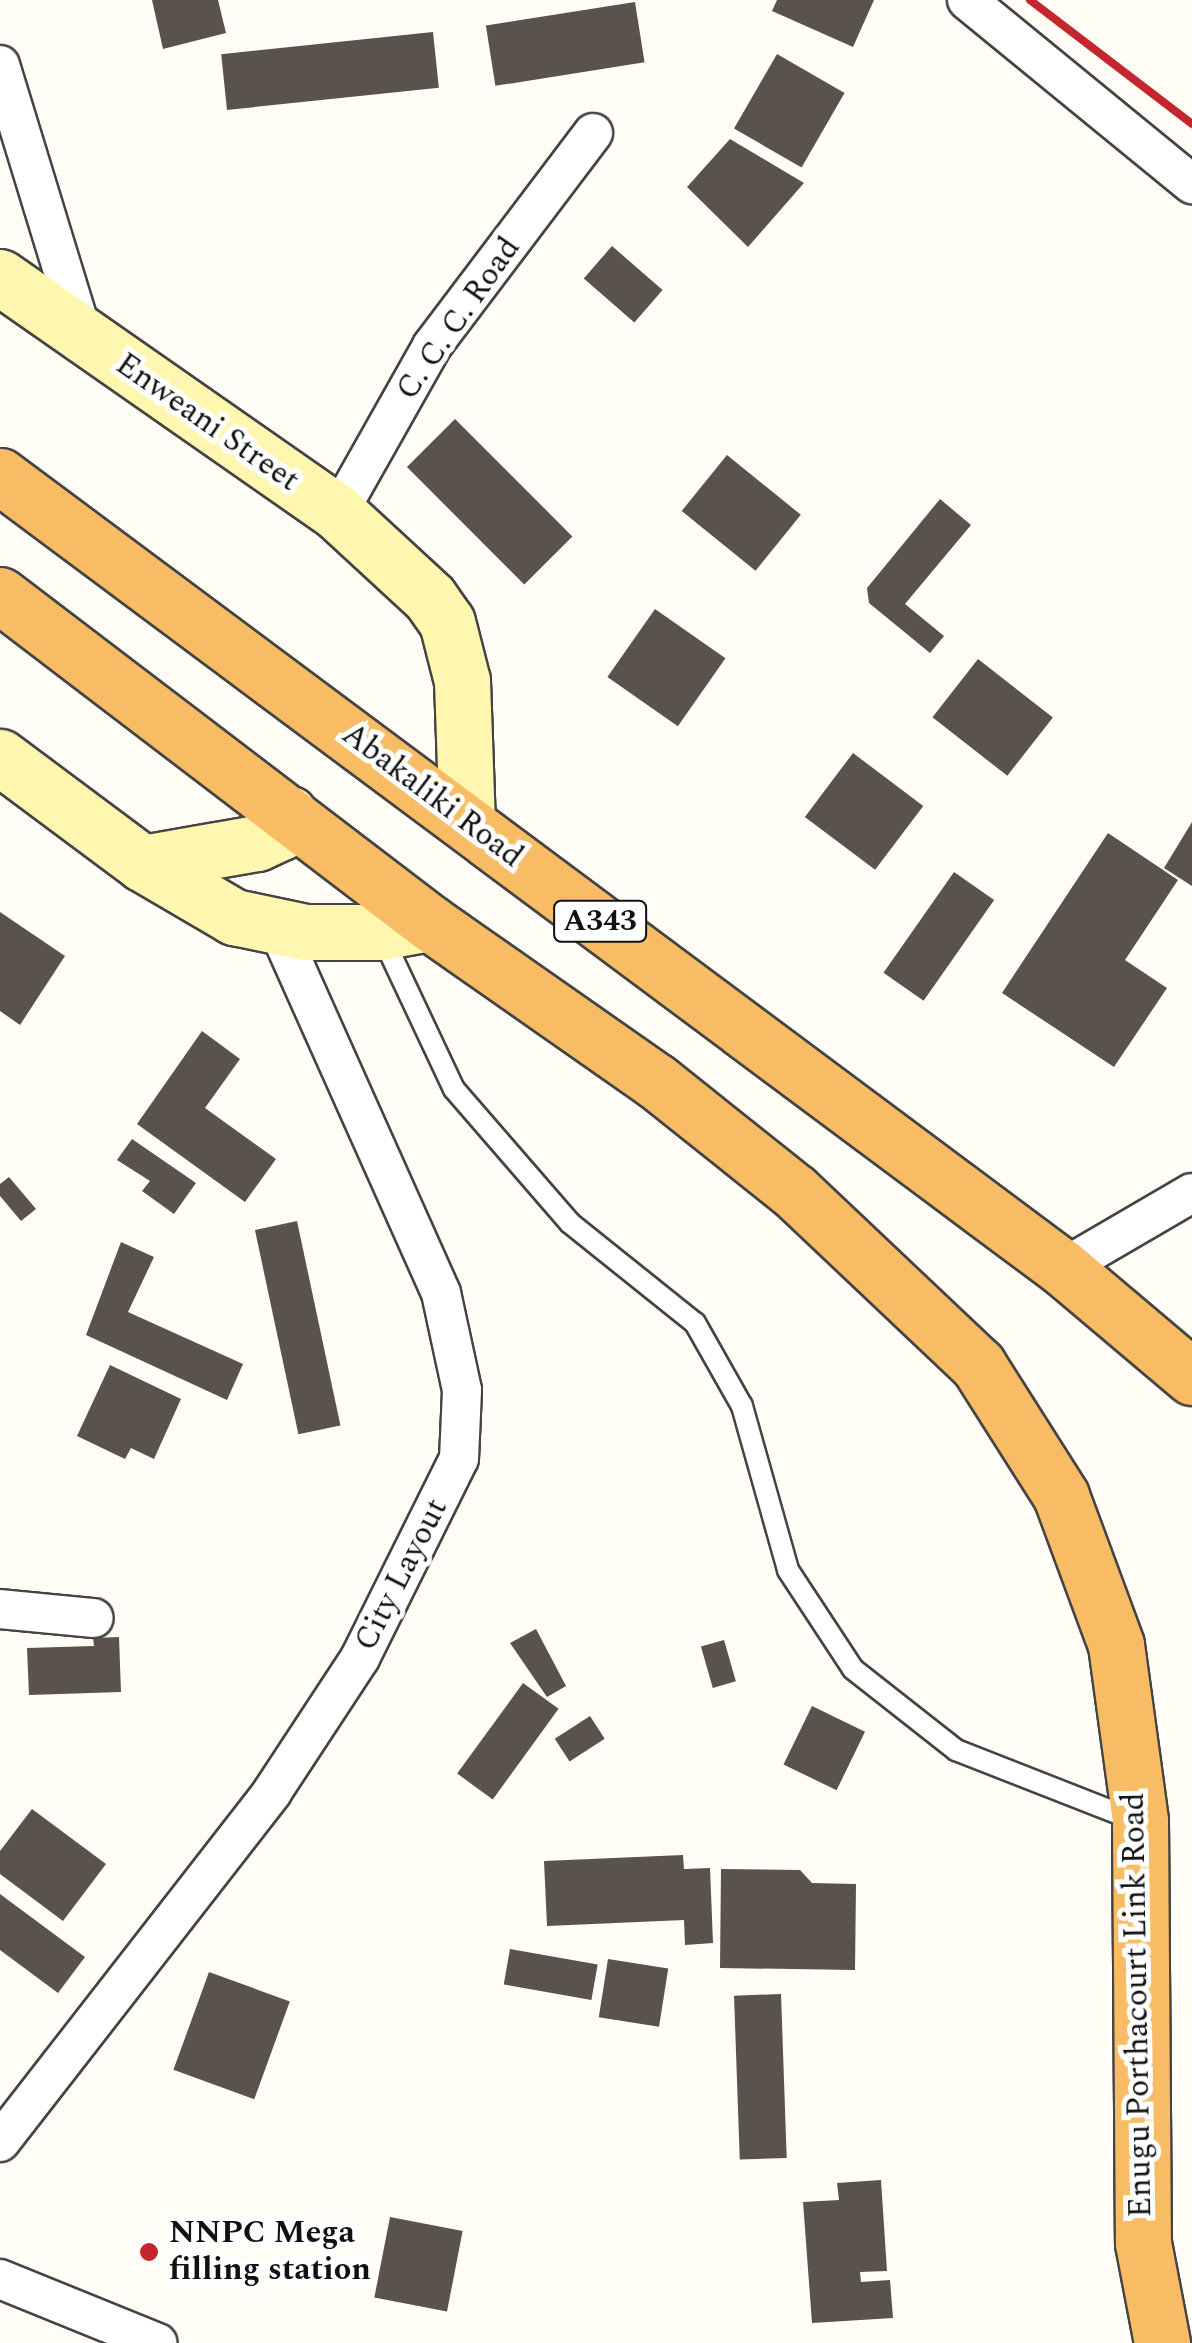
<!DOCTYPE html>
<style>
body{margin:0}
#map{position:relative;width:1192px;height:2343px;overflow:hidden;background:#fffdf5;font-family:Spectral,serif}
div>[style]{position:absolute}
.building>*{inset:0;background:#5a524d;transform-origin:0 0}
.roads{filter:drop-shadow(2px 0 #444) drop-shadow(-2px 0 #444) drop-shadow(0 2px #444) drop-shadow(0 -2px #444)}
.service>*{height:20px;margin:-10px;padding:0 10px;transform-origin:10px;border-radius:10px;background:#fff}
.minor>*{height:38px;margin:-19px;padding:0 19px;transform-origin:19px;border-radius:19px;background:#fff}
.secondary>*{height:55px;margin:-27.5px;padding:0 27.5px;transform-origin:27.5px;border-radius:27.5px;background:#fff6b0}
.trunk>*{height:55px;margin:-27.5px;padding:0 27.5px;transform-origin:27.5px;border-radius:27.5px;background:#f7bc64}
.rail>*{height:8px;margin:-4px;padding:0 4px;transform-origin:4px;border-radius:4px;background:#c4262e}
.dots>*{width:28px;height:28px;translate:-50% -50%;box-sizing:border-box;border:5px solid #fff;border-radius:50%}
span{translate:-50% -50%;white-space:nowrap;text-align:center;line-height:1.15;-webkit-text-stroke:10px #fff;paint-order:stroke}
.shield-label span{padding:2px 8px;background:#fff;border:2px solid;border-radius:8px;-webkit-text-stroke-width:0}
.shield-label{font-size:30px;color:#111;font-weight:700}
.street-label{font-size:32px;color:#111}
.poi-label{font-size:32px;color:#111;font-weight:700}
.left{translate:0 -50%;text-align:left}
</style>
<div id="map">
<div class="building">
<div style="clip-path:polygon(152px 0,218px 0,226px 33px,163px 49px)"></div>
<div style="clip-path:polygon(777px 0,874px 0,853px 47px,772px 11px)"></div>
<div style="left:635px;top:2px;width:61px;height:151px;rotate:81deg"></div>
<div style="left:433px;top:32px;width:56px;height:213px;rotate:84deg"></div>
<div style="left:777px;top:54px;width:78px;height:86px;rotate:30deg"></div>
<div style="clip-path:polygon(730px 139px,804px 183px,748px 247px,687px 187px)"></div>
<div style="left:612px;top:246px;width:67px;height:43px;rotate:41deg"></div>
<div style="left:455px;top:419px;width:166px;height:68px;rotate:45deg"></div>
<div style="left:727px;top:455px;width:95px;height:72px;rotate:39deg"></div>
<div style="clip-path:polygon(940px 499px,971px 525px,905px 604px,944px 636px,930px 653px,869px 603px,867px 588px)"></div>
<div style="left:655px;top:609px;width:86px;height:83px;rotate:35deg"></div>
<div style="left:978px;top:659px;width:95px;height:74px;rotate:38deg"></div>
<div style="left:853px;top:753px;width:88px;height:80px;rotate:37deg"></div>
<div style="clip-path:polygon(1192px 822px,1192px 886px,1164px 868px)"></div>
<div style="clip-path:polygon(1108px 833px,1178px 880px,1125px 960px,1167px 988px,1114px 1067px,1002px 993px)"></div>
<div style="left:954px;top:872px;width:49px;height:123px;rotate:35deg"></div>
<div style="clip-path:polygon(0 912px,65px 956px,20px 1025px,0 1011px)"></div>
<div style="clip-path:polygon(202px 1031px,240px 1059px,205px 1108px,276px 1159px,245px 1202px,137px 1124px)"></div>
<div style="clip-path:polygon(132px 1139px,196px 1183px,174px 1214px,142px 1191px,150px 1181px,117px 1160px)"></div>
<div style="clip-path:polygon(9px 1177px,36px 1209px,21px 1221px,0 1196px,0 1184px)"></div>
<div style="left:297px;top:1221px;width:209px;height:43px;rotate:78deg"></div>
<div style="clip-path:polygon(121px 1242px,154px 1257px,128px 1312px,243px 1364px,227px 1400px,86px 1335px)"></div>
<div style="clip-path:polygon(110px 1365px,181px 1399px,154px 1459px,131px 1448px,125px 1459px,77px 1436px)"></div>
<div style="clip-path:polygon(536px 1629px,566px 1686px,547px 1697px,510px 1643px)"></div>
<div style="clip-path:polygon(119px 1637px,121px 1692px,29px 1695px,27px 1648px,94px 1646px,93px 1638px)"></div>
<div style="left:724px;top:1640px;width:43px;height:24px;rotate:74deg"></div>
<div style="left:523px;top:1683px;width:44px;height:112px;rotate:36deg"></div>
<div style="left:812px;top:1706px;width:59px;height:65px;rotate:26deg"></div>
<div style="left:590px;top:1716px;width:27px;height:42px;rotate:57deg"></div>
<div style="clip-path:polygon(32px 1809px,106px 1864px,63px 1921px,0 1874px,0 1851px)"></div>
<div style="clip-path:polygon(683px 1855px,684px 1869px,710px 1868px,713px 1943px,685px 1945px,684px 1920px,547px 1926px,544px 1861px)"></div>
<div style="clip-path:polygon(721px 1869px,800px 1870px,812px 1883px,856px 1884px,855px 1970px,720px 1968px)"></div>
<div style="clip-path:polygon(0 1894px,85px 1957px,58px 1993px,0 1950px)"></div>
<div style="left:510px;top:1949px;width:89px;height:36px;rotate:10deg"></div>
<div style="left:608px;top:1959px;width:61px;height:59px;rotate:9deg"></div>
<div style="left:209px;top:1972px;width:86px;height:104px;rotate:20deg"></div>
<div style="left:781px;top:1994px;width:164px;height:47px;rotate:88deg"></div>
<div style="clip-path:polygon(881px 2180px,887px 2271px,860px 2272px,861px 2282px,890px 2280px,893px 2318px,812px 2323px,803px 2202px,839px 2200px,837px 2183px)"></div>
<div style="left:390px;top:2217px;width:74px;height:82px;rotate:11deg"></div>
</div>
<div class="roads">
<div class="service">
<div style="left:381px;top:934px;width:171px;rotate:64.8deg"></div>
<div style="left:454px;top:1089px;width:177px;rotate:49.1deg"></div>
<div style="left:570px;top:1223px;width:160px;rotate:38.7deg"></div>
<div style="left:695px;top:1323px;width:95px;rotate:60.5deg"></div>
<div style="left:742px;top:1406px;width:170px;rotate:74.3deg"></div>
<div style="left:788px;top:1570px;width:118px;rotate:56.7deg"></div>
<div style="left:853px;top:1669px;width:131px;rotate:38.2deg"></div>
<div style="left:956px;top:1750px;width:192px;rotate:21.4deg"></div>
</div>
<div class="minor">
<div style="left:967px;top:0;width:291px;rotate:39.3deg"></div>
<div style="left:0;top:65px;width:283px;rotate:73deg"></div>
<div style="left:338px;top:513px;width:192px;rotate:-60.6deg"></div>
<div style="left:432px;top:346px;width:267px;rotate:-52.9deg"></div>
<div style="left:1063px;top:1268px;width:149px;rotate:-30.2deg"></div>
<div style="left:0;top:1609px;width:94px;rotate:5.5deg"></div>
<div style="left:0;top:2142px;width:443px;rotate:-52.1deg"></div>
<div style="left:272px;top:1792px;width:160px;rotate:-56.7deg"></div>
<div style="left:360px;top:1658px;width:222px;rotate:-63.6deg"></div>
<div style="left:459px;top:1459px;width:69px;rotate:-87.5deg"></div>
<div style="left:462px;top:1390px;width:99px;rotate:-102.2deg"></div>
<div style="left:441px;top:1293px;width:398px;rotate:-114.1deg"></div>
<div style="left:0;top:2279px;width:170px;rotate:22.1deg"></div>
</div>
<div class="secondary">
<div style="left:0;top:277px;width:412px;rotate:34.9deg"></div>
<div style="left:338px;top:513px;width:125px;rotate:42.7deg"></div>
<div style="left:430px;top:598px;width:29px;rotate:55deg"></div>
<div style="left:447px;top:622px;width:61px;rotate:75.7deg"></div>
<div style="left:462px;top:681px;width:141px;rotate:88deg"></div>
<div style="left:0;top:757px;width:177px;rotate:36.7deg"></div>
<div style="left:142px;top:863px;width:107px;rotate:30.4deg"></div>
<div style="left:234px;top:917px;width:74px;rotate:11.8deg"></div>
<div style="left:306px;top:932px;width:74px"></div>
<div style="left:380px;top:932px;width:51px;rotate:-10.2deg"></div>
<div style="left:142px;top:863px;width:117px;rotate:-9.9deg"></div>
<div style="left:257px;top:843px;width:26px;rotate:-25deg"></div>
<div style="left:281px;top:832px;width:20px;rotate:-66deg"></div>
</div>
<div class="trunk">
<div style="left:0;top:476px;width:1326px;rotate:36.69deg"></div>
<div style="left:1063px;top:1268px;width:169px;rotate:40.2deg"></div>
<div style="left:0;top:595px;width:541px;rotate:37.34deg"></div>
<div style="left:430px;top:923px;width:276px;rotate:35deg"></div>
<div style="left:656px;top:1081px;width:178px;rotate:38.6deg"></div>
<div style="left:795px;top:1192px;width:252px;rotate:43.4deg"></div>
<div style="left:978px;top:1365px;width:155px;rotate:57.6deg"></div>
<div style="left:1061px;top:1496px;width:159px;rotate:69.7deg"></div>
<div style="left:1116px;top:1645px;width:178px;rotate:82.2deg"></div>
<div style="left:1140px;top:1821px;width:422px;rotate:89.6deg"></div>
<div style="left:1143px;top:2243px;width:102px;rotate:79.2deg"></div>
</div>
</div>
<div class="rail">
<div style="left:1030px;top:0;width:204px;rotate:37.4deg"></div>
</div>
<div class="dots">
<div style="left:149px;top:2252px;background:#c4262e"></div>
</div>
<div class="shield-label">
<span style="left:600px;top:921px">A343</span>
</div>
<div class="street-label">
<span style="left:459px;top:319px;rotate:-55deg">C. C. C. Road</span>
<span style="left:207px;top:423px;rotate:35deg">Enweani Street</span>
<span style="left:432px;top:796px;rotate:37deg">Abakaliki Road</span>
<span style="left:402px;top:1575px;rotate:-63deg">City Layout</span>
<span style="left:1138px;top:2005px;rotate:-91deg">Enugu Porthacourt Link Road</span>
</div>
<div class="poi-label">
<span class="left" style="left:169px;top:2252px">NNPC Mega<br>filling station</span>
</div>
</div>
